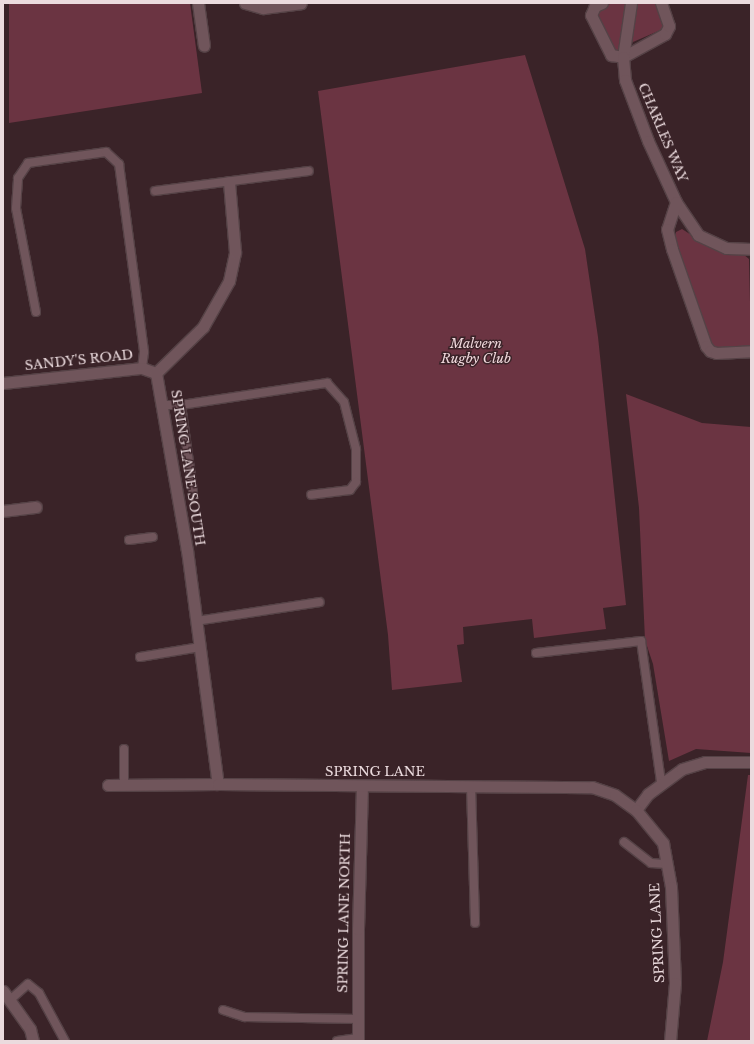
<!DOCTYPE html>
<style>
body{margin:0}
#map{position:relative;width:754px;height:1044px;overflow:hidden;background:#3a2328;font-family:"Libre Baskerville",serif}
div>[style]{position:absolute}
.green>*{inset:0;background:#6b3442}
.roads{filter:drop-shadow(1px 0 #554246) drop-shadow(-1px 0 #554246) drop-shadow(0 1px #554246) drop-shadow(0 -1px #554246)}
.service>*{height:8px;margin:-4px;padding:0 4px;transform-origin:4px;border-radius:4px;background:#70555b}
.minor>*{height:11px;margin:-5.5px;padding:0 5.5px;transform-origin:5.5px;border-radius:5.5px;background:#70555b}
.tertiary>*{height:11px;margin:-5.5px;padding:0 5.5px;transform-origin:5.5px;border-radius:5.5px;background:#70555b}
span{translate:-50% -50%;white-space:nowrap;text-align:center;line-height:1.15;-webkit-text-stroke:3px #3a2328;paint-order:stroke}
.street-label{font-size:13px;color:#ebdbde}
.park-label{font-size:13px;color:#f0d8dc;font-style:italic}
.frame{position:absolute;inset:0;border:4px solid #ebdbde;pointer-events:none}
</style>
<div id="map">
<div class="green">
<div style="clip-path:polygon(9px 3px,190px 3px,202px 93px,9px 123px)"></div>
<div style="clip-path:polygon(612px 3px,626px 3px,619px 51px,614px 51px,597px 13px,597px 10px)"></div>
<div style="clip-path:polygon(636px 3px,655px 3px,664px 22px,663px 29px,633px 42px,630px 40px)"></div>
<div style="clip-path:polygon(525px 55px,585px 249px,598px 337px,626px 605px,603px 608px,606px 629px,534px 638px,532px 619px,463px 627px,464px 644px,457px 645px,462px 682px,392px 690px,388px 635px,318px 91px)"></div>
<div style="clip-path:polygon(682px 229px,713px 249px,743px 254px,749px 259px,751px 346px,715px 348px,711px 345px,675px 238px,676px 232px)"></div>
<div style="clip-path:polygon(626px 394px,702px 423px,751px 427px,751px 753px,696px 749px,669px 761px,653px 664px,645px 640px,639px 508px)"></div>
<div style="clip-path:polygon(748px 775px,751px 775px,751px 1041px,707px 1041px,723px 962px)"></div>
</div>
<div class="roads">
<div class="service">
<div style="left:155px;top:191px;width:155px;rotate:-7.4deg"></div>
<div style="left:36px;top:312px;width:106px;rotate:-100.9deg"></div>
<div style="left:16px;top:208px;width:30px;rotate:-86deg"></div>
<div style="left:18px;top:178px;width:18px;rotate:-56deg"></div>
<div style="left:28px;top:163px;width:79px;rotate:-8deg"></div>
<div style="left:106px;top:152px;width:18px;rotate:43deg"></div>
<div style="left:119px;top:164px;width:190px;rotate:82.4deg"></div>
<div style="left:144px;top:352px;width:16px;rotate:97deg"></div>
<div style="left:163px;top:405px;width:18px"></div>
<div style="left:181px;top:405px;width:148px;rotate:-8.6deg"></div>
<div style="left:327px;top:383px;width:25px;rotate:48deg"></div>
<div style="left:344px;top:402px;width:49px;rotate:75.7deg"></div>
<div style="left:356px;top:449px;width:33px;rotate:90deg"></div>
<div style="left:356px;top:482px;width:10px;rotate:127deg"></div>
<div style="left:350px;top:490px;width:39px;rotate:173deg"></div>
<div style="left:181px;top:405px;width:86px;rotate:82deg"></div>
<div style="left:129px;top:540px;width:24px;rotate:-7deg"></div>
<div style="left:196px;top:621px;width:125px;rotate:-8.7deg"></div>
<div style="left:536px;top:653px;width:106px;rotate:-6.5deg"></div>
<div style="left:641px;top:641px;width:142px;rotate:81.9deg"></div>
<div style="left:140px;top:657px;width:61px;rotate:-9.5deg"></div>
<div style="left:124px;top:749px;width:36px;rotate:90deg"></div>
<div style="left:471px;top:786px;width:137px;rotate:88.3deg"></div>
<div style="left:624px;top:842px;width:34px;rotate:38deg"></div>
<div style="left:651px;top:863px;width:16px;rotate:4deg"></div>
<div style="left:10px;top:1000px;width:24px;rotate:-42deg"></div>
<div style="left:28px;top:984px;width:14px;rotate:39deg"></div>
<div style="left:39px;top:993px;width:55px;rotate:61.6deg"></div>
<div style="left:223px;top:1010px;width:23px;rotate:18deg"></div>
<div style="left:245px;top:1017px;width:113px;rotate:1deg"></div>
<div style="left:337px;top:1041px;width:21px;rotate:-8deg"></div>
</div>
<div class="minor">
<div style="left:198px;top:3px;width:43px;rotate:82.1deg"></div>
<div style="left:245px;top:3px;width:19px;rotate:16deg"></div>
<div style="left:263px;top:8px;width:38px;rotate:-7deg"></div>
<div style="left:602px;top:3px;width:8px;rotate:157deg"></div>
<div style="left:595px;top:6px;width:10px;rotate:114deg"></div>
<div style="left:591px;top:15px;width:45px;rotate:63.4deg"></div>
<div style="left:611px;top:55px;width:12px;rotate:9deg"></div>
<div style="left:623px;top:57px;width:48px;rotate:-28.7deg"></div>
<div style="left:665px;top:34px;width:9px;rotate:-63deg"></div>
<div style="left:669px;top:26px;width:24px;rotate:-109deg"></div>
<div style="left:631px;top:3px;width:55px;rotate:98.4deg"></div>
<div style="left:623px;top:57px;width:23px;rotate:85deg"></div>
<div style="left:625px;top:80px;width:65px;rotate:69.3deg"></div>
<div style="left:648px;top:141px;width:67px;rotate:65.3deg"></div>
<div style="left:676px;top:202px;width:40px;rotate:56deg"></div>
<div style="left:698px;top:235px;width:31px;rotate:25deg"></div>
<div style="left:726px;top:248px;width:25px;rotate:2deg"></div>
<div style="left:676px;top:202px;width:28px;rotate:108deg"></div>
<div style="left:667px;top:229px;width:21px;rotate:76deg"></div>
<div style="left:672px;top:249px;width:103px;rotate:70.7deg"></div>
<div style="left:706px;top:346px;width:6px;rotate:51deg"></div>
<div style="left:710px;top:351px;width:6px;rotate:18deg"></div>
<div style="left:716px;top:353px;width:35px;rotate:-3deg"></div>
<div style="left:156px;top:373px;width:66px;rotate:-44.4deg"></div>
<div style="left:203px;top:327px;width:53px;rotate:-60.5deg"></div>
<div style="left:229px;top:281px;width:30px;rotate:-78deg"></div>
<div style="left:235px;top:252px;width:70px;rotate:-94.9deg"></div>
<div style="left:3px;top:511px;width:33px;rotate:-7deg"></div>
<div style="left:108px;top:785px;width:110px;rotate:-0.5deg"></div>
<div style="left:636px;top:810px;width:20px;rotate:-53deg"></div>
<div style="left:648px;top:794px;width:42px;rotate:-36.3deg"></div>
<div style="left:682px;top:769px;width:24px;rotate:-17deg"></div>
<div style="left:705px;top:762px;width:46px"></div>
<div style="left:3px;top:991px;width:47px;rotate:54.6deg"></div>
<div style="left:30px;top:1029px;width:12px;rotate:76deg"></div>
<div style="left:358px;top:1041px;width:112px;rotate:-90deg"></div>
<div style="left:358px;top:929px;width:143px;rotate:-88.4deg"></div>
</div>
<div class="tertiary">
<div style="left:3px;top:383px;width:140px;rotate:-6.2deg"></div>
<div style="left:142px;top:368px;width:15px;rotate:20deg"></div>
<div style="left:156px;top:373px;width:180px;rotate:80.1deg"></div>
<div style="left:187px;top:550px;width:236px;rotate:82.5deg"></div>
<div style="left:218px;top:784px;width:374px;rotate:0.5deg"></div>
<div style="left:592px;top:787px;width:24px;rotate:19deg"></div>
<div style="left:615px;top:795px;width:26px;rotate:36deg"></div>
<div style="left:636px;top:810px;width:43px;rotate:50.7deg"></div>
<div style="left:663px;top:843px;width:45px;rotate:79.7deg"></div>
<div style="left:671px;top:887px;width:96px;rotate:87.6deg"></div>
<div style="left:675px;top:983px;width:58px;rotate:94.9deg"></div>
</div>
</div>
<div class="street-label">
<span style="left:662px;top:133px;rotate:67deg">CHARLES WAY</span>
<span style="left:79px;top:361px;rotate:-6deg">SANDY'S ROAD</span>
<span style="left:187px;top:468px;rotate:81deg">SPRING LANE SOUTH</span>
<span style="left:375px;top:772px">SPRING LANE</span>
<span style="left:345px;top:913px;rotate:-89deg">SPRING LANE NORTH</span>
<span style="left:658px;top:933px;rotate:-93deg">SPRING LANE</span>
</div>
<div class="park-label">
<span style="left:476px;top:352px">Malvern<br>Rugby Club</span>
</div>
<div class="frame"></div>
</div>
